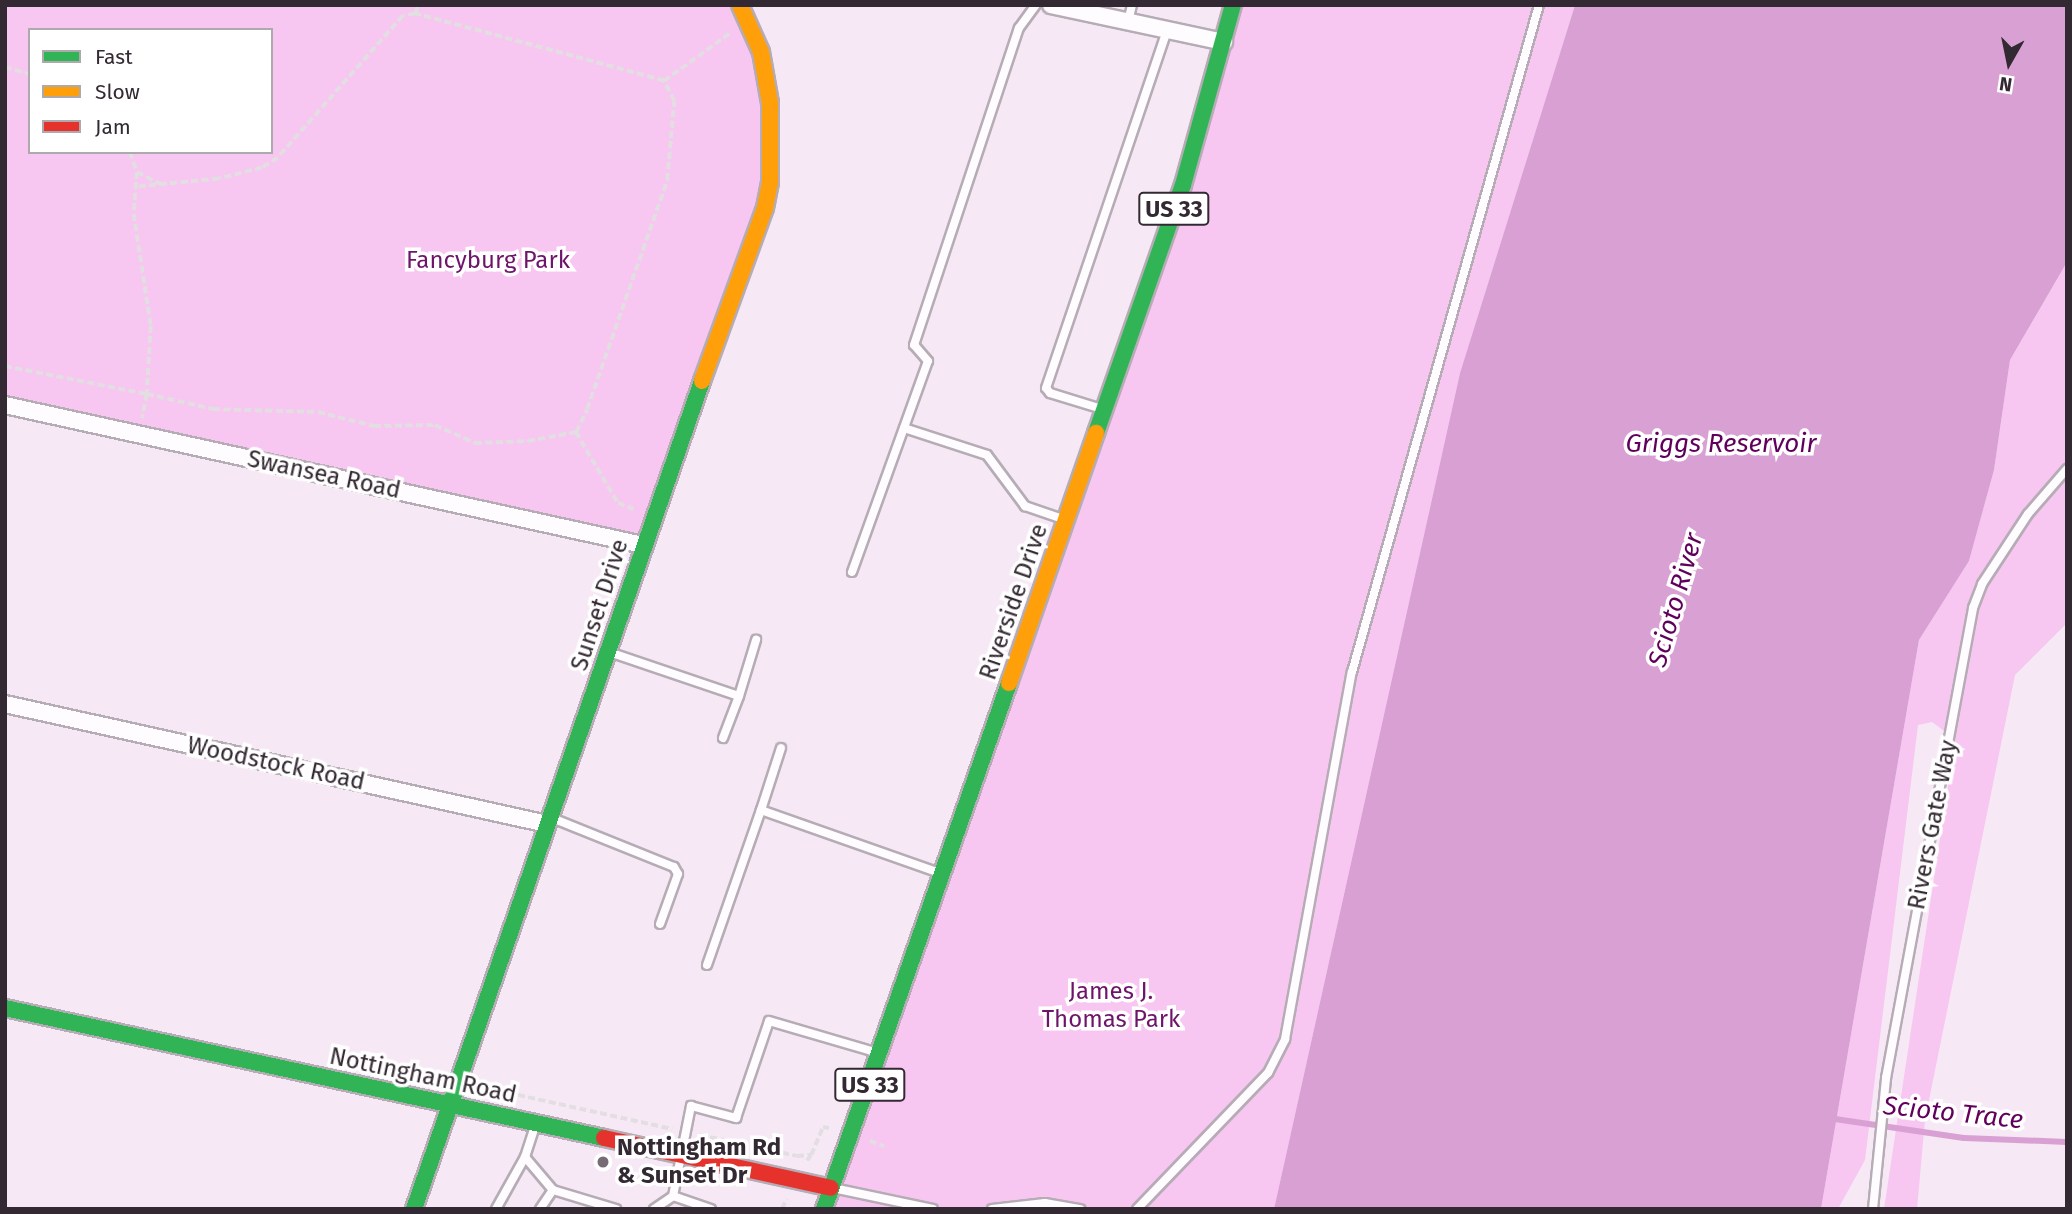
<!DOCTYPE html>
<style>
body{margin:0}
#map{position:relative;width:2072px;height:1214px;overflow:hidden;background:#f6e9f5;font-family:"Fira Sans",sans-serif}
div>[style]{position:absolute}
.green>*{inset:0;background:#f7c6f1}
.water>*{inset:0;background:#d9a1d3}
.stream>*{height:6px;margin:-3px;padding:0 3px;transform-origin:3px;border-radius:3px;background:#d9a1d3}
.path>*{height:3.5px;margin-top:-1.75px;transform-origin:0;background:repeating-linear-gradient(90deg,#e2dee1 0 7px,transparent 0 10.5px)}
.roads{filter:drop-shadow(2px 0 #b6acb5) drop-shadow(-2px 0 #b6acb5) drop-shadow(0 2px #b6acb5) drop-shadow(0 -2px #b6acb5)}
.lane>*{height:8px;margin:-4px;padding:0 4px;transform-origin:4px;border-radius:4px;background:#fefcfe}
.street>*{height:16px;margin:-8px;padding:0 8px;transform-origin:8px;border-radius:8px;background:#fefcfe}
.fast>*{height:16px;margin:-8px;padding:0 8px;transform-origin:8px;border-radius:8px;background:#30b455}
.slow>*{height:16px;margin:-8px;padding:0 8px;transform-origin:8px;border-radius:8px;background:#ff9f0a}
.jam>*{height:16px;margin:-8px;padding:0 8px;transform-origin:8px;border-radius:8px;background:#e5322d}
.dots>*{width:19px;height:19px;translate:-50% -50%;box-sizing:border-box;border:4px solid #fff;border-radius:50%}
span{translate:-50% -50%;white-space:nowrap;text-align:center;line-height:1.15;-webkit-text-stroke:7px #fff;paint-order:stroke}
.shield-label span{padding:2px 5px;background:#fff;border:2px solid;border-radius:5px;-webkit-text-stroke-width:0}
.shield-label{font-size:23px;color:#332932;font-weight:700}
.park-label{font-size:24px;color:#6e146a}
.street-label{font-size:24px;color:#332932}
.poi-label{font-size:24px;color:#332932;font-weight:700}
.left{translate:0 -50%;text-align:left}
.water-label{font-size:26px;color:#60005c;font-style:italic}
.frame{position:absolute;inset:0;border:7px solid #332932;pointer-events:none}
.legend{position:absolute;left:28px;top:28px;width:245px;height:126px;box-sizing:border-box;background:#fff;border:2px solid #ada9ad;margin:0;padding:9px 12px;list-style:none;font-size:21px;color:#332932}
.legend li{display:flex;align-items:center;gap:14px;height:35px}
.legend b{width:35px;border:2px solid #ada9ad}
.north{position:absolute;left:1974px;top:28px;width:70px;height:70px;-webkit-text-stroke:5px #fff;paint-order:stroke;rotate:189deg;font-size:19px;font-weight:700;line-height:28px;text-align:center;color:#332932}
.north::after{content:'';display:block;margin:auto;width:24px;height:32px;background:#332932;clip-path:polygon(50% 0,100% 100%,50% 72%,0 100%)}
</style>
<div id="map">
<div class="green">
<div style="clip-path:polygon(evenodd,5px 5px,740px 5px,753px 31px,770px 182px,643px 545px,5px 405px,5px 5px,30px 30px,271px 30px,271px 152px,30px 152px,30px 30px)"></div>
<div style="clip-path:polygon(1233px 5px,1575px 5px,1460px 373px,1274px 1209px,824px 1209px)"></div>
<div style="clip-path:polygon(2067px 262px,2067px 623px,2015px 675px,1925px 1120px,1917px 1209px,1884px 1209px,1955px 739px,1932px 722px,1918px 725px,1865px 1160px,1838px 1209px,1821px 1209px,1919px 640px,1969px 561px,1994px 470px,2010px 360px)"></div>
</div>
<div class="water">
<div style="clip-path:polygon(1575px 5px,2067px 5px,2067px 262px,2010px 360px,1994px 470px,1969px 561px,1919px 640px,1821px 1209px,1274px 1209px,1460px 373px)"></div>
</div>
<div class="stream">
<div style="left:1835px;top:1119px;width:130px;rotate:8.4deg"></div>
<div style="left:1964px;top:1138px;width:103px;rotate:2.2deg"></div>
</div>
<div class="path">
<div style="left:415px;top:14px;width:9px;rotate:-72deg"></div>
<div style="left:5px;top:67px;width:26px;rotate:16deg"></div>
<div style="left:664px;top:81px;width:82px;rotate:-36deg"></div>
<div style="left:130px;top:152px;width:21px;rotate:71deg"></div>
<div style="left:137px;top:172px;width:42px;rotate:94.1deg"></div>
<div style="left:134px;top:214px;width:113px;rotate:81.4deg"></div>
<div style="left:151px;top:326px;width:68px;rotate:93.4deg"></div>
<div style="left:147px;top:394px;width:68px;rotate:12.8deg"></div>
<div style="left:213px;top:409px;width:105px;rotate:1.6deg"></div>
<div style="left:318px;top:412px;width:58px;rotate:14deg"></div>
<div style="left:374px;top:426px;width:61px;rotate:-0.9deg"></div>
<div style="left:435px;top:425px;width:44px;rotate:24.2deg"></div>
<div style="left:475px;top:443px;width:53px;rotate:-2.2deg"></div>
<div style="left:528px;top:441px;width:49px;rotate:-10.6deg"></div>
<div style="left:576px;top:432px;width:25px;rotate:-64deg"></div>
<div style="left:587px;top:409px;width:243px;rotate:-70.7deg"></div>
<div style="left:667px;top:180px;width:79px;rotate:-84.9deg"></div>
<div style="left:674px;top:101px;width:22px;rotate:-117deg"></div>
<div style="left:664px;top:81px;width:258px;rotate:-164.9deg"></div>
<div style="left:415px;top:14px;width:12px;rotate:171deg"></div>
<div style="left:403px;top:16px;width:189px;rotate:131.4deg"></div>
<div style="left:278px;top:158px;width:19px;rotate:148deg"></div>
<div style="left:262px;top:168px;width:44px;rotate:165.7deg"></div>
<div style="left:219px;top:179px;width:82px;rotate:174.4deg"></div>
<div style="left:137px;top:172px;width:27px;rotate:27deg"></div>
<div style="left:5px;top:366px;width:145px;rotate:11.2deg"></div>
<div style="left:147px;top:394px;width:25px;rotate:101deg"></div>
<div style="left:576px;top:432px;width:82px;rotate:59.4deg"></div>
<div style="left:618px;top:503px;width:17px;rotate:21deg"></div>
<div style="left:477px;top:1086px;width:200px;rotate:12.4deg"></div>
<div style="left:700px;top:1135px;width:99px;rotate:12.2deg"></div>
<div style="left:797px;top:1156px;width:14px;rotate:-4deg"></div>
<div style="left:811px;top:1155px;width:8px;rotate:120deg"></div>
<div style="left:870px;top:1141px;width:15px;rotate:20deg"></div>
<div style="left:811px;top:1155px;width:30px;rotate:-67deg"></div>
<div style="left:823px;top:1127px;width:6px;rotate:9deg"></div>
<div style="left:782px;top:1209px;width:11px;rotate:-68deg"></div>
</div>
<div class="roads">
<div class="lane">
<div style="left:1128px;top:22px;width:17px;rotate:-77deg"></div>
<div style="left:1102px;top:409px;width:54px;rotate:-162.9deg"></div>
<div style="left:1050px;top:393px;width:6px;rotate:-129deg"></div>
<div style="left:1046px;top:388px;width:377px;rotate:-71.3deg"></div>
<div style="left:904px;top:428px;width:87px;rotate:18deg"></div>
<div style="left:987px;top:455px;width:64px;rotate:53.3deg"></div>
<div style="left:1025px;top:506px;width:40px;rotate:18.9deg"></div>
<div style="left:852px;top:572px;width:224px;rotate:-70.2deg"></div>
<div style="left:928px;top:361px;width:21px;rotate:-131deg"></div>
<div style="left:914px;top:345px;width:334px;rotate:-71.7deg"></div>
<div style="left:1019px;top:28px;width:29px;rotate:-54deg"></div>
<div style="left:609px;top:652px;width:137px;rotate:18.7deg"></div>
<div style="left:739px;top:696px;width:59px;rotate:-73.1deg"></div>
<div style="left:723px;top:738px;width:45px;rotate:-69.1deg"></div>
<div style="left:761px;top:810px;width:65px;rotate:-72.1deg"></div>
<div style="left:552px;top:818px;width:131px;rotate:21.9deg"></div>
<div style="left:674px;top:867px;width:8px;rotate:60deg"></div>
<div style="left:678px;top:874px;width:53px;rotate:109.8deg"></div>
<div style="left:707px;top:965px;width:164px;rotate:-70.8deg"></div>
<div style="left:761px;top:810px;width:187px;rotate:19.4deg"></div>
<div style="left:525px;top:1157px;width:43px;rotate:49.7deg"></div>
<div style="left:833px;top:1188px;width:102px;rotate:11.9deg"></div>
<div style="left:673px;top:1196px;width:92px;rotate:-78.7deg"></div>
<div style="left:691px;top:1106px;width:47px;rotate:14.9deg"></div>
<div style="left:736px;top:1118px;width:102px;rotate:-71.2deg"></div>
<div style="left:769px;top:1021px;width:110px;rotate:16.3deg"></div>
<div style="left:496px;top:1209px;width:60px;rotate:-60.9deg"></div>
<div style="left:525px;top:1157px;width:33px;rotate:-72deg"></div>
<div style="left:540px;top:1209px;width:23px;rotate:-56deg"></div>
<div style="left:553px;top:1190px;width:66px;rotate:16.8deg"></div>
<div style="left:654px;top:1209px;width:23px;rotate:-34deg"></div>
<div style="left:673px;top:1196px;width:40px;rotate:18.9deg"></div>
<div style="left:992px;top:1209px;width:53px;rotate:-6.5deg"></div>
<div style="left:1045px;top:1203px;width:36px;rotate:10deg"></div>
<div style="left:1137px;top:1209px;width:189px;rotate:-46.1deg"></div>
<div style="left:1268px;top:1073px;width:38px;rotate:-63deg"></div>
<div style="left:1285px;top:1039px;width:373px;rotate:-79.7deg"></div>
<div style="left:1352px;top:672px;width:693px;rotate:-74.34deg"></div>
<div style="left:1873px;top:1209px;width:132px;rotate:-84.3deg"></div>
<div style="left:1886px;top:1078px;width:478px;rotate:-79.5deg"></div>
<div style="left:1973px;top:608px;width:26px;rotate:-69deg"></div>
<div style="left:1982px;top:584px;width:84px;rotate:-56.7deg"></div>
<div style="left:2028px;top:514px;width:60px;rotate:-49.1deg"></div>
</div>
<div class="street">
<div style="left:1051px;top:5px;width:177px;rotate:12.1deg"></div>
<div style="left:5px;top:405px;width:653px;rotate:12.38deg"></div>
<div style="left:5px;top:704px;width:555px;rotate:12.48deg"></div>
</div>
<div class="fast">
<div style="left:1096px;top:433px;width:263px;rotate:-70.7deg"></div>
<div style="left:1183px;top:185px;width:187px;rotate:-74.5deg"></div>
<div style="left:5px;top:1008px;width:613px;rotate:12.24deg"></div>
<div style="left:414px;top:1209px;width:877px;rotate:-70.82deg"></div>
<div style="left:824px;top:1209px;width:558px;rotate:-70.62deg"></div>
</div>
<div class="slow">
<div style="left:702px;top:381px;width:184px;rotate:-70deg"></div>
<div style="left:765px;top:208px;width:26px;rotate:-79deg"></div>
<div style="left:770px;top:182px;width:79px;rotate:-90deg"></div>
<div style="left:770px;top:103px;width:52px;rotate:-100deg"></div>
<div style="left:761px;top:52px;width:51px;rotate:-114.1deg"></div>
<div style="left:1009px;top:683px;width:265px;rotate:-70.8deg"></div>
</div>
<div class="jam">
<div style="left:604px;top:1138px;width:232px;rotate:12.4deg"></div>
</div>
</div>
<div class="dots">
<div style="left:603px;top:1162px;background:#776c76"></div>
</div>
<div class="shield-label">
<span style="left:1174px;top:209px">US 33</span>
<span style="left:870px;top:1085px">US 33</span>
</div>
<div class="park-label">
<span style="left:488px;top:261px">Fancyburg Park</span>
<span style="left:1111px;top:1006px">James J.<br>Thomas Park</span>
</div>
<div class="street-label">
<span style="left:324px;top:475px;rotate:12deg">Swansea Road</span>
<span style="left:1014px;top:602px;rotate:-71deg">Riverside Drive</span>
<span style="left:600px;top:605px;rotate:-72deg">Sunset Drive</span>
<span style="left:276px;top:764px;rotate:12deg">Woodstock Road</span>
<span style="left:1933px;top:825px;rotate:-79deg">Rivers Gate Way</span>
<span style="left:423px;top:1076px;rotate:12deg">Nottingham Road</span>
</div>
<div class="poi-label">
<span class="left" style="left:617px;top:1162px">Nottingham Rd<br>&amp; Sunset Dr</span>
</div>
<div class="water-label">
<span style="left:1721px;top:444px">Griggs Reservoir</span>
<span style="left:1676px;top:600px;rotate:-74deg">Scioto River</span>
<span style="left:1953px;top:1113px;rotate:6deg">Scioto Trace</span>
</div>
<div class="frame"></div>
<ul class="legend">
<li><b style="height:9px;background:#30b455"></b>Fast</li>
<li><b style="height:9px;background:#ff9f0a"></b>Slow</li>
<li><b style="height:9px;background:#e5322d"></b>Jam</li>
</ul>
<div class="north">N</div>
</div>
